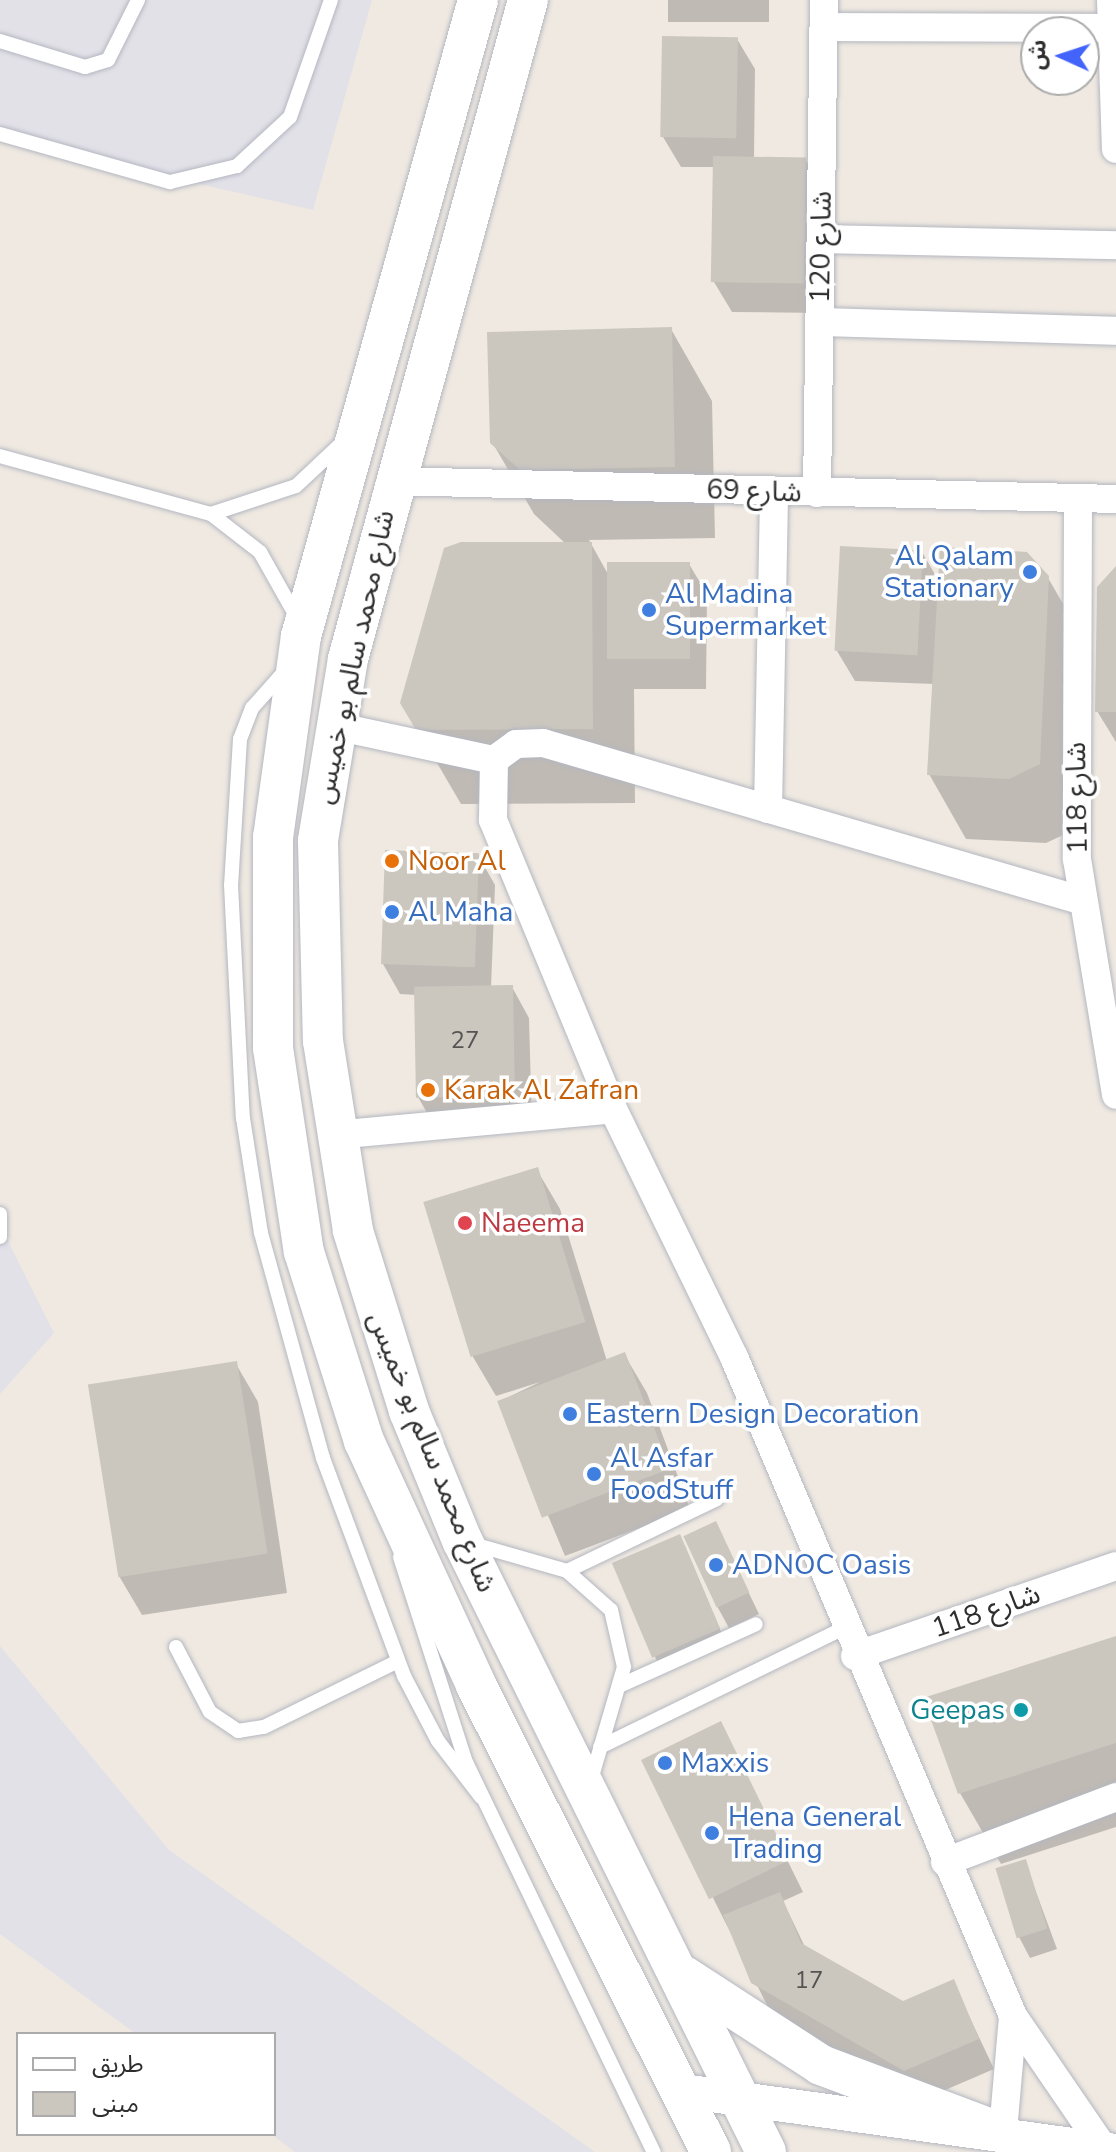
<!DOCTYPE html>
<html>
<head>
<meta charset="utf-8">
<style>
	body { margin:0 }
	#map { position:relative; width:1116px; height:2152px; overflow:hidden; background:#efe9e1; font-family:"Nunito Sans","Noto Sans Arabic",sans-serif }
	div>[style] { position:absolute }
	[style*='--x'] { left:calc(var(--x)*1px); top:calc(var(--y)*1px); width:calc(var(--w)*1px); rotate:calc(var(--a)*1deg) }
	.industrial>* { inset:0; background:#e3e1e8 }
	.shadow>* { inset:0; background:#0003; transform-origin:0 0 }
	.building>* { inset:0; background:#cbc7bf; transform-origin:0 0 }
	.roads { filter:drop-shadow(0 0 2px #b4b7c1) drop-shadow(0 0 2px #b4b7c1) }
	.service>* { height:14px; margin:-7px; padding:0 7px; transform-origin:7px; border-radius:7px; background:#fff }
	.minor>* { height:28px; margin:-14px; padding:0 14px; transform-origin:14px; border-radius:14px; background:#fff }
	.tertiary>* { height:34px; margin:-17px; padding:0 17px; transform-origin:17px; border-radius:17px; background:#fff }
	.secondary>* { height:40px; margin:-20px; padding:0 20px; transform-origin:20px; border-radius:20px; background:#fff }
	.dots>* { width:22px; height:22px; translate:-50% -50%; box-sizing:border-box; border:4px solid #fff; border-radius:50% }
	span { translate:-50% -50%; white-space:nowrap; text-align:center; line-height:1.15; -webkit-text-stroke:7px #fff; paint-order:stroke }
	.number-label { font-size:24px; color:#555452 }
	.number-label span { -webkit-text-stroke-width:0 }
	.street-label { font-size:28px; color:#2e2e2e }
	.shop-label { font-size:28px; color:#366cbe }
	.right { translate:-100% -50%; text-align:right }
	.left { translate:0 -50%; text-align:left }
	.food-label { font-size:28px; color:#c56008 }
	.health-label { font-size:28px; color:#be3a42 }
	.culture-label { font-size:28px; color:#0d838f }
	.legend { position:absolute; left:16px; top:2032px; width:260px; height:104px; box-sizing:border-box; background:#fff; border:2px solid #ababab; margin:0; padding:10px 14px; list-style:none; font-size:24px; color:#2e2e2e }
	.legend li { display:flex; align-items:center; gap:16px; height:40px }
	.legend b { width:40px; border:2px solid #ababab }
	.north { position:absolute; left:1020px; top:16px; width:80px; height:80px; box-sizing:border-box; background:#fff; border:2px solid #ababab; border-radius:50%; rotate:273deg; font-size:22px; font-weight:700; line-height:32px; text-align:center; color:#2e2e2e }
	.north::after { content:''; display:block; margin:auto; width:28px; height:36px; background:#4264fb; clip-path:polygon(50% 0,100% 100%,50% 72%,0 100%) }
</style>
</head>
<body>
<div id="map">
	<div class="industrial">
		<i style="clip-path:polygon(0 0,372px 0,313px 210px,0 138px)"></i>
		<i style="clip-path:polygon(0 1225px,54px 1333px,0 1394px)"></i>
		<i style="clip-path:polygon(0 1646px,169px 1850px,595px 2152px,295px 2152px,271px 2134px,274px 2034px,136px 2034px,0 1934px)"></i>
	</div>
	<div class="shadow">
		<i style="left:668px;top:0;width:101px;height:22px"></i>
		<i style="clip-path:polygon(737px 39px,755px 69px,754px 158px,805px 159px,823px 189px,822px 313px,732px 312px,714px 282px,715px 167px,681px 167px,663px 137px)"></i>
		<i style="clip-path:polygon(671px 329px,712px 401px,715px 538px,589px 540px,609px 576px,689px 564px,707px 594px,706px 689px,634px 689px,635px 803px,461px 804px,402px 703px,567px 545px,534px 514px,492px 442px)"></i>
		<i style="clip-path:polygon(922px 552px,940px 583px,1048px 578px,1086px 643px,1076px 829px,1046px 843px,966px 839px,929px 774px,934px 684px,855px 681px,837px 651px)"></i>
		<i style="clip-path:polygon(1116px 569px,1116px 742px,1097px 711px)"></i>
		<i style="clip-path:polygon(478px 855px,495px 885px,491px 988px,512px 987px,529px 1018px,532px 1126px,435px 1127px,418px 1097px,416px 995px,400px 994px,383px 964px)"></i>
		<i style="clip-path:polygon(537px 1170px,560px 1209px,607px 1361px,624px 1354px,647px 1393px,690px 1509px,565px 1556px,500px 1401px,540px 1382px,496px 1396px,473px 1357px,426px 1205px)"></i>
		<i style="clip-path:polygon(236px 1364px,258px 1402px,287px 1593px,142px 1615px,119px 1576px)"></i>
		<i style="clip-path:polygon(715px 1523px,759px 1614px,729px 1628px,718px 1608px)"></i>
		<i style="clip-path:polygon(685px 1546px,724px 1639px,660px 1666px,655px 1657px)"></i>
		<i style="clip-path:polygon(1116px 1638px,1116px 1827px,1001px 1864px,960px 1793px)"></i>
		<i style="clip-path:polygon(720px 1724px,803px 1892px,783px 1901px,806px 1949px,903px 2003px,953px 1982px,994px 2069px,922px 2100px,771px 2013px,644px 1761px)"></i>
		<i style="clip-path:polygon(1025px 1862px,1057px 1949px,1030px 1958px,1019px 1937px)"></i>
	</div>
	<div class="building">
		<i style="left:662px;top:36px;width:76px;height:101px;rotate:1deg"></i>
		<i style="left:713px;top:156px;width:93px;height:126px;rotate:1deg"></i>
		<i style="clip-path:polygon(672px 327px,675px 467px,520px 470px,490px 443px,487px 332px)"></i>
		<i style="clip-path:polygon(461px 542px,592px 542px,593px 729px,416px 730px,400px 703px,444px 548px)"></i>
		<i style="left:840px;top:546px;width:83px;height:105px;rotate:3deg"></i>
		<i style="clip-path:polygon(940px 547px,1027px 552px,1049px 576px,1040px 764px,1009px 779px,927px 775px)"></i>
		<i style="left:607px;top:562px;width:83px;height:97px"></i>
		<i style="clip-path:polygon(1116px 566px,1116px 712px,1095px 712px,1097px 587px)"></i>
		<i style="left:385px;top:850px;width:94px;height:114px;rotate:2deg"></i>
		<i style="left:513px;top:985px;width:111px;height:99px;rotate:89deg"></i>
		<i style="left:538px;top:1167px;width:162px;height:120px;rotate:73deg"></i>
		<i style="left:625px;top:1352px;width:125px;height:137px;rotate:69deg"></i>
		<i style="left:237px;top:1361px;width:195px;height:151px;rotate:81deg"></i>
		<i style="left:716px;top:1521px;width:79px;height:36px;rotate:65deg"></i>
		<i style="left:680px;top:1534px;width:103px;height:74px;rotate:67deg"></i>
		<i style="clip-path:polygon(1116px 1636px,1116px 1743px,958px 1794px,923px 1698px)"></i>
		<i style="left:721px;top:1721px;width:155px;height:89px;rotate:64deg"></i>
		<i style="left:1026px;top:1859px;width:73px;height:32px;rotate:73deg"></i>
		<i style="clip-path:polygon(780px 1892px,801px 1943px,903px 2001px,954px 1979px,979px 2039px,904px 2071px,751px 1983px,723px 1915px)"></i>
	</div>
	<div class="roads">
		<div class="service">
			<i style="--x:0;--y:41;--w:89;--a:17"></i>
			<i style="--x:85;--y:67;--w:24;--a:-17"></i>
			<i style="--x:108;--y:60;--w:67;--a:-63.4"></i>
			<i style="--x:0;--y:134;--w:177;--a:15.8"></i>
			<i style="--x:170;--y:182;--w:69;--a:-13.4"></i>
			<i style="--x:237;--y:166;--w:72;--a:-42.8"></i>
			<i style="--x:290;--y:117;--w:124;--a:-70.7"></i>
			<i style="--x:0;--y:456;--w:219;--a:15.4"></i>
			<i style="--x:211;--y:514;--w:62;--a:37.8"></i>
			<i style="--x:260;--y:552;--w:73;--a:60.6"></i>
			<i style="--x:211;--y:514;--w:89;--a:-18.2"></i>
			<i style="--x:296;--y:486;--w:63;--a:-43.1"></i>
			<i style="--x:285;--y:671;--w:50;--a:131.7"></i>
			<i style="--x:252;--y:708;--w:33;--a:111"></i>
			<i style="--x:240;--y:739;--w:146;--a:93.5"></i>
			<i style="--x:231;--y:885;--w:233;--a:87.1"></i>
			<i style="--x:243;--y:1118;--w:116;--a:81.1"></i>
			<i style="--x:261;--y:1233;--w:233;--a:74.6"></i>
			<i style="--x:323;--y:1458;--w:233;--a:69.6"></i>
			<i style="--x:404;--y:1676;--w:73;--a:62.4"></i>
			<i style="--x:438;--y:1741;--w:71;--a:52.5"></i>
			<i style="--x:0;--y:1214;--w:23;--a:90"></i>
			<i style="--x:473;--y:1544;--w:98;--a:16"></i>
			<i style="--x:567;--y:1571;--w:59;--a:41.6"></i>
			<i style="--x:611;--y:1610;--w:58;--a:77.2"></i>
			<i style="--x:624;--y:1667;--w:118;--a:106.3"></i>
			<i style="--x:400;--y:1557;--w:215;--a:72.2"></i>
			<i style="--x:466;--y:1762;--w:433;--a:64.3"></i>
			<i style="--x:567;--y:1571;--w:166;--a:-25.6"></i>
			<i style="--x:176;--y:1647;--w:73;--a:62.4"></i>
			<i style="--x:210;--y:1712;--w:34;--a:34"></i>
			<i style="--x:238;--y:1731;--w:26;--a:-9"></i>
			<i style="--x:264;--y:1727;--w:149;--a:-26.2"></i>
			<i style="--x:619;--y:1686;--w:150;--a:-24.3"></i>
			<i style="--x:600;--y:1747;--w:271;--a:-26"></i>
		</div>
		<div class="minor">
			<i style="--x:1111;--y:0;--w:149;--a:88.1"></i>
			<i style="--x:824;--y:27;--w:292;--a:0.2"></i>
			<i style="--x:821;--y:239;--w:295;--a:1.2"></i>
			<i style="--x:820;--y:322;--w:296;--a:1.7"></i>
			<i style="--x:391;--y:481;--w:725;--a:1.42"></i>
			<i style="--x:817;--y:493;--w:493;--a:-89.2"></i>
			<i style="--x:1078;--y:498;--w:361;--a:90.2"></i>
			<i style="--x:1077;--y:859;--w:239;--a:80.6"></i>
			<i style="--x:335;--y:726;--w:163;--a:12.1"></i>
			<i style="--x:768;--y:809;--w:318;--a:-88.9"></i>
			<i style="--x:1080;--y:900;--w:559;--a:-163.7"></i>
			<i style="--x:543;--y:743;--w:27;--a:178"></i>
			<i style="--x:516;--y:744;--w:27;--a:144"></i>
			<i style="--x:494;--y:760;--w:60;--a:91"></i>
			<i style="--x:493;--y:820;--w:313;--a:67.5"></i>
			<i style="--x:613;--y:1109;--w:276;--a:64"></i>
			<i style="--x:734;--y:1357;--w:716;--a:67.05"></i>
			<i style="--x:1013;--y:2016;--w:161;--a:55.6"></i>
			<i style="--x:335;--y:1135;--w:279;--a:-5.3"></i>
			<i style="--x:855;--y:1656;--w:276;--a:-19"></i>
			<i style="--x:945;--y:1862;--w:183;--a:-20.8"></i>
			<i style="--x:1003;--y:2131;--w:115;--a:-85"></i>
		</div>
		<div class="tertiary">
			<i style="--x:683;--y:2091;--w:437;--a:7.9"></i>
		</div>
		<div class="secondary">
			<i style="--x:478;--y:0;--w:660;--a:105.55"></i>
			<i style="--x:301;--y:636;--w:203;--a:97.9"></i>
			<i style="--x:273;--y:837;--w:211;--a:90"></i>
			<i style="--x:273;--y:1048;--w:206;--a:81.4"></i>
			<i style="--x:304;--y:1252;--w:198;--a:72.4"></i>
			<i style="--x:364;--y:1441;--w:268;--a:65.3"></i>
			<i style="--x:476;--y:1685;--w:523;--a:63.29"></i>
			<i style="--x:528;--y:0;--w:683;--a:105.28"></i>
			<i style="--x:348;--y:659;--w:184;--a:99.4"></i>
			<i style="--x:318;--y:841;--w:200;--a:88.6"></i>
			<i style="--x:323;--y:1041;--w:192;--a:81"></i>
			<i style="--x:353;--y:1231;--w:189;--a:72.7"></i>
			<i style="--x:409;--y:1411;--w:139;--a:67.7"></i>
			<i style="--x:462;--y:1540;--w:683;--a:63.58"></i>
			<i style="--x:684;--y:1976;--w:163;--a:33"></i>
			<i style="--x:821;--y:2065;--w:185;--a:20.6"></i>
		</div>
	</div>
	<div class="dots">
		<i style="left:1030px;top:572px;background:#3f7fe0"></i>
		<i style="left:649px;top:610px;background:#3f7fe0"></i>
		<i style="left:392px;top:861px;background:#e8710a"></i>
		<i style="left:392px;top:912px;background:#3f7fe0"></i>
		<i style="left:428px;top:1090px;background:#e8710a"></i>
		<i style="left:465px;top:1223px;background:#e0444e"></i>
		<i style="left:570px;top:1414px;background:#3f7fe0"></i>
		<i style="left:594px;top:1474px;background:#3f7fe0"></i>
		<i style="left:716px;top:1565px;background:#3f7fe0"></i>
		<i style="left:1021px;top:1710px;background:#0f9aa8"></i>
		<i style="left:665px;top:1763px;background:#3f7fe0"></i>
		<i style="left:712px;top:1833px;background:#3f7fe0"></i>
	</div>
	<div class="number-label">
		<span style="left:465px;top:1041px">27</span>
		<span style="left:809px;top:1981px">17</span>
	</div>
	<div class="street-label">
		<span style="left:821px;top:247px;rotate:-89deg">شارع 120</span>
		<span style="left:754px;top:491px;rotate:2deg">شارع 69</span>
		<span style="left:354px;top:657px;rotate:-78deg">شارع محمد سالم بو خميس</span>
		<span style="left:1077px;top:798px;rotate:-91deg">شارع 118</span>
		<span style="left:432px;top:1452px;rotate:68deg">شارع محمد سالم بو خميس</span>
		<span style="left:986px;top:1611px;rotate:-19deg">شارع 118</span>
	</div>
	<div class="shop-label">
		<span class="right" style="left:1014px;top:572px">Al Qalam<br>Stationary</span>
		<span class="left" style="left:665px;top:610px">Al Madina<br>Supermarket</span>
		<span class="left" style="left:408px;top:912px">Al Maha</span>
		<span class="left" style="left:586px;top:1414px">Eastern Design Decoration</span>
		<span class="left" style="left:610px;top:1474px">Al Asfar<br>FoodStuff</span>
		<span class="left" style="left:732px;top:1565px">ADNOC Oasis</span>
		<span class="left" style="left:681px;top:1763px">Maxxis</span>
		<span class="left" style="left:728px;top:1833px">Hena General<br>Trading</span>
	</div>
	<div class="food-label">
		<span class="left" style="left:408px;top:861px">Noor Al</span>
		<span class="left" style="left:444px;top:1090px">Karak Al Zafran</span>
	</div>
	<div class="health-label">
		<span class="left" style="left:481px;top:1223px">Naeema</span>
	</div>
	<div class="culture-label">
		<span class="right" style="left:1005px;top:1710px">Geepas</span>
	</div>
	<ul class="legend">
	<li><b style="height:10px;background:#fff"></b>طريق</li>
	<li><b style="height:22px;background:#cbc7bf"></b>مبنى</li>
	</ul>
	<div class="north">ش</div>
</div>
</body>
</html>
